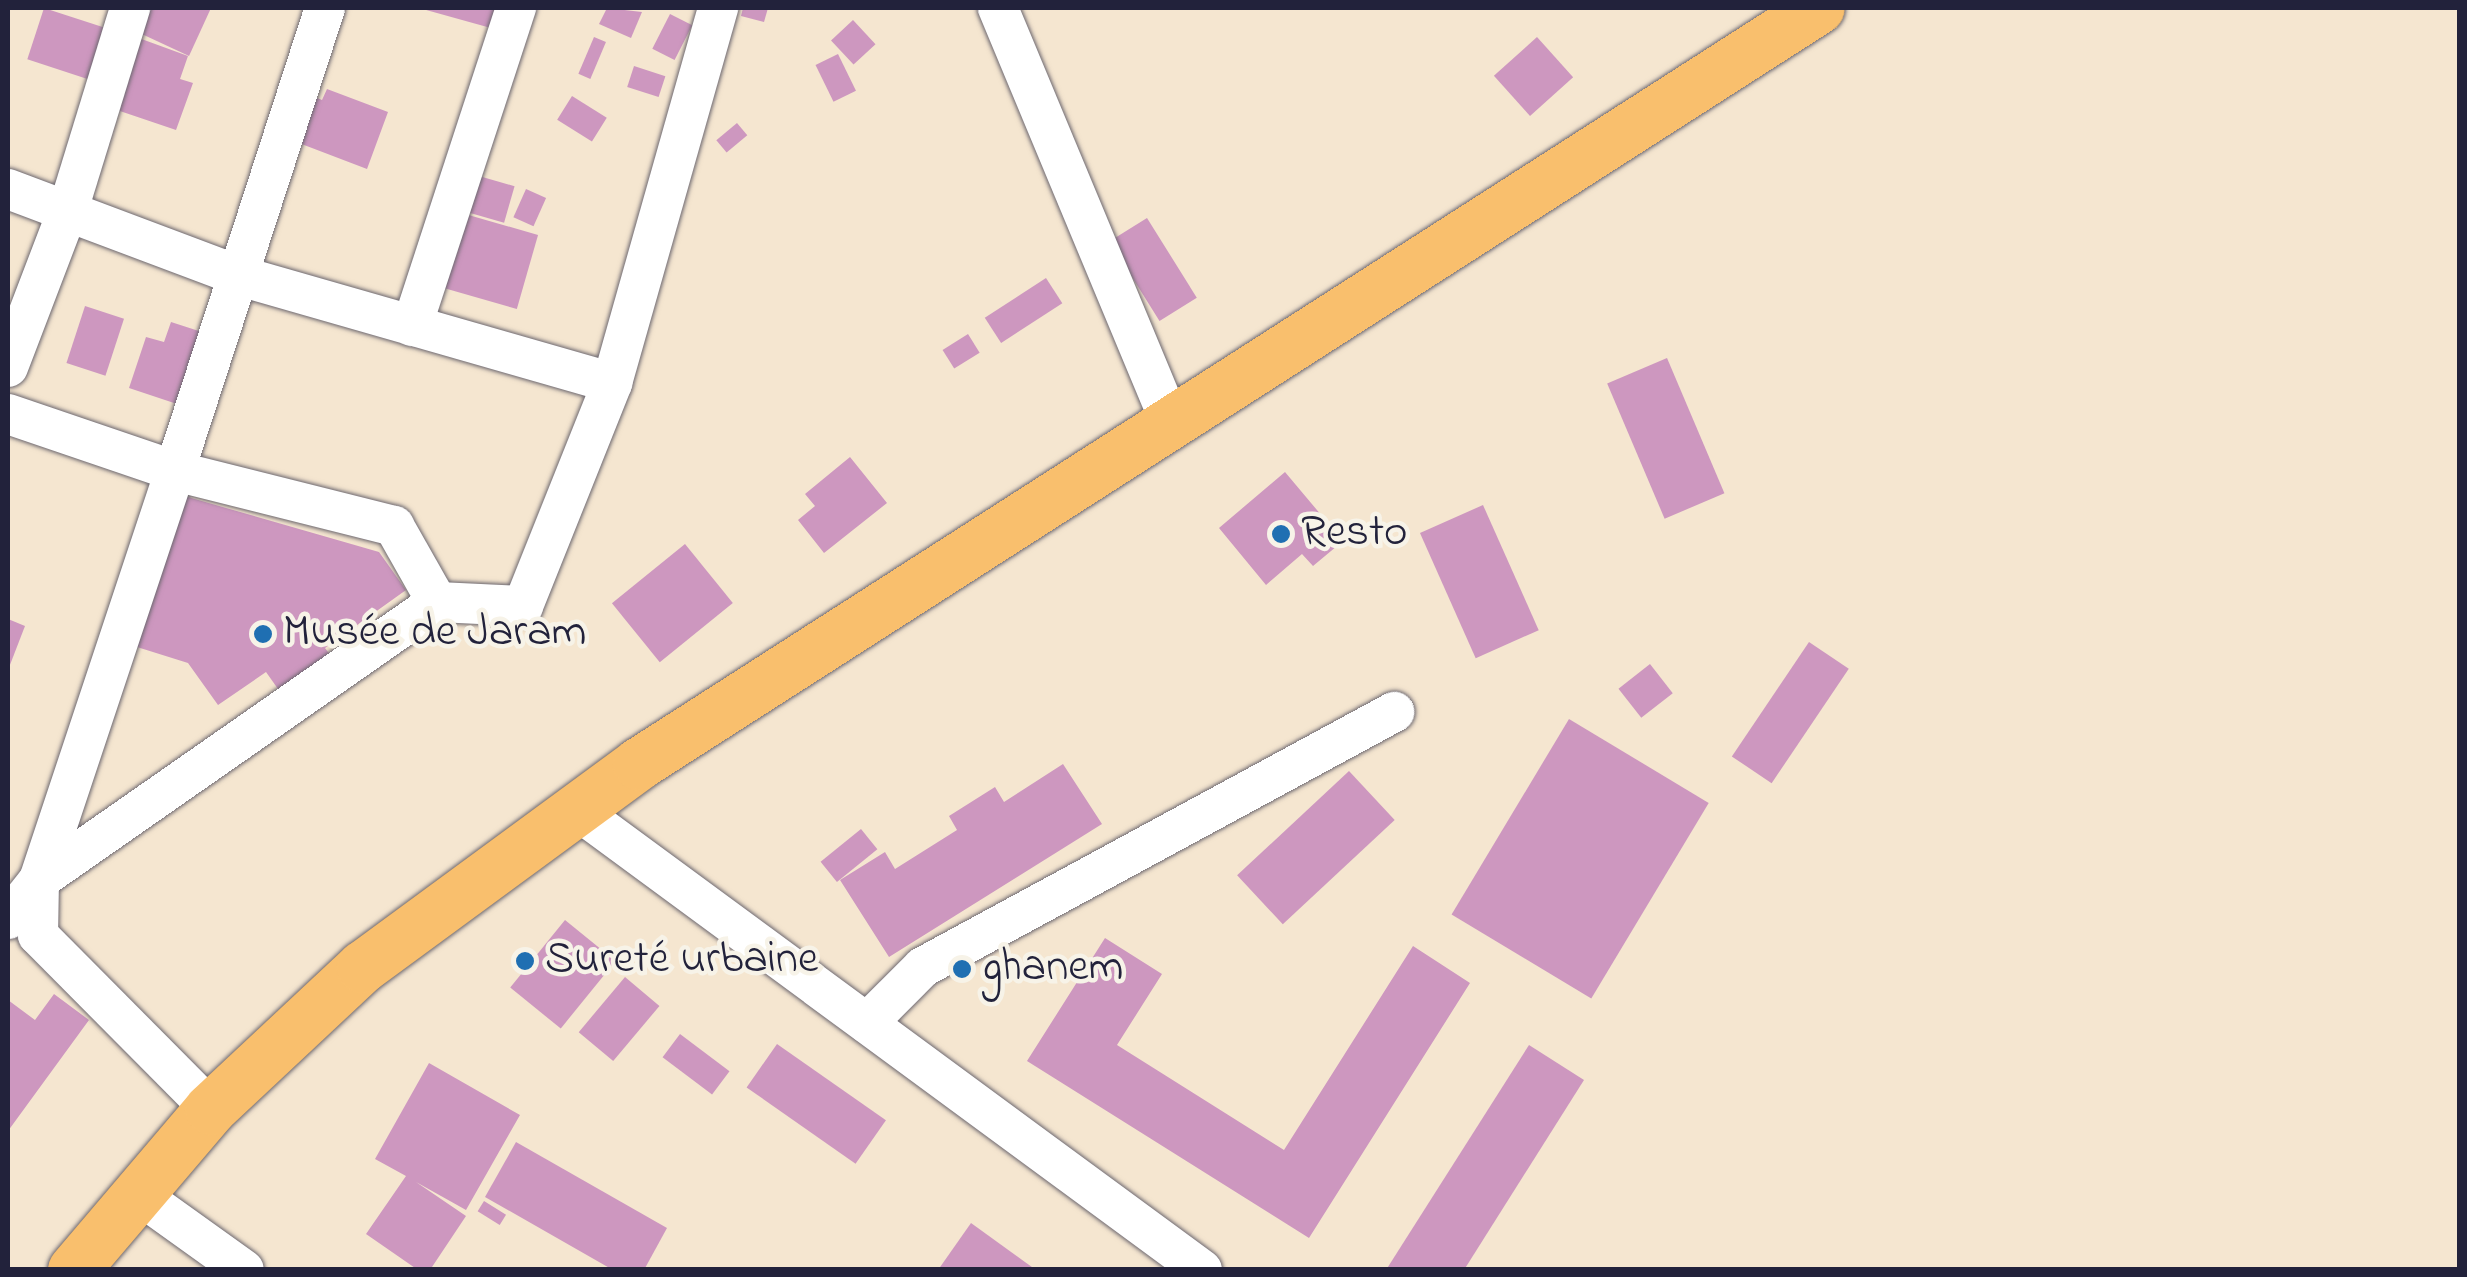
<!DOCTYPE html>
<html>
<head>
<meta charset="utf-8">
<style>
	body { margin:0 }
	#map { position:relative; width:2467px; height:1277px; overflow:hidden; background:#f5e6d0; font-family:"Indie Flower",sans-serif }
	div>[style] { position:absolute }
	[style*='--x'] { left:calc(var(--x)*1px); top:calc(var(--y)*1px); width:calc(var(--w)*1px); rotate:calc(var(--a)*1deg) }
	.building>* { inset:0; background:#cd97bf; transform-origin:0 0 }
	.roads { filter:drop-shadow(0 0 2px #6c676f) drop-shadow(0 0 2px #6c676f) }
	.minor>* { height:40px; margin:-20px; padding:0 20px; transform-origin:20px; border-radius:20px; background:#fff }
	.major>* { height:52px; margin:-26px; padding:0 26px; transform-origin:26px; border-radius:26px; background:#f9bf6d }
	.dots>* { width:28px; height:28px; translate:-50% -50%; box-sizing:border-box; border:5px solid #f7f3e8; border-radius:50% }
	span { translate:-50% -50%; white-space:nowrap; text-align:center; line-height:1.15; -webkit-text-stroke:9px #f7f3e8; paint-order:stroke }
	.poi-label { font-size:45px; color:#22223b }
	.left { translate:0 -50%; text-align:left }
	.frame { position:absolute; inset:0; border:10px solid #22223b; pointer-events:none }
</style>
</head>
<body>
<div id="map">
	<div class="building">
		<i style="left:44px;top:8px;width:64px;height:54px;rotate:18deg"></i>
		<i style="clip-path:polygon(142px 8px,211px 8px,189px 56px,131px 29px)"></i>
		<i style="clip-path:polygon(419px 8px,505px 8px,498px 30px)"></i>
		<i style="clip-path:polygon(607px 8px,642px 12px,631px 38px,599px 24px)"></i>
		<i style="clip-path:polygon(743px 8px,768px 8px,764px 22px,741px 16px)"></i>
		<i style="left:670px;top:14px;width:25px;height:39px;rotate:27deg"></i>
		<i style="left:853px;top:20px;width:33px;height:30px;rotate:47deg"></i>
		<i style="clip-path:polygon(136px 37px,188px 56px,180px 79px,193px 83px,176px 130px,111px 108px)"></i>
		<i style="left:594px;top:37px;width:13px;height:40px;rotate:23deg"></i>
		<i style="left:1537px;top:37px;width:54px;height:58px;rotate:48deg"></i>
		<i style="left:838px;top:54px;width:41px;height:25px;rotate:64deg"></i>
		<i style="left:634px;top:66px;width:33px;height:22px;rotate:18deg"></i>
		<i style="clip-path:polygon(327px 89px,388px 112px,367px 169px,291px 140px,308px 94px,322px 100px)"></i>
		<i style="left:572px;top:96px;width:41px;height:28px;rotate:32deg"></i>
		<i style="left:737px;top:123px;width:16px;height:27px;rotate:50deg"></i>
		<i style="left:479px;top:176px;width:37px;height:38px;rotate:16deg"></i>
		<i style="left:526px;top:189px;width:22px;height:31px;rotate:24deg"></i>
		<i style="left:465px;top:214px;width:76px;height:77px;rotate:16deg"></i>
		<i style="left:1147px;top:218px;width:94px;height:44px;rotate:58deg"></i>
		<i style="left:1046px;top:278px;width:30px;height:73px;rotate:57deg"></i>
		<i style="left:85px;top:306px;width:41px;height:60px;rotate:18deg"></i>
		<i style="clip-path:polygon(171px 322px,205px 333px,180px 405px,129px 388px,146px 337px,164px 342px)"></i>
		<i style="left:968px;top:334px;width:22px;height:30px;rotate:58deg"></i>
		<i style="left:1667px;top:358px;width:147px;height:65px;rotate:67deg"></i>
		<i style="clip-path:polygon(850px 457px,887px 503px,824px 553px,798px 520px,815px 506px,805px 494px)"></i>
		<i style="clip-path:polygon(1285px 472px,1343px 541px,1313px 566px,1302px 554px,1266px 585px,1219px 528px)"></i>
		<i style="clip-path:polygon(181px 495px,379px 552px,406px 590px,325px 648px,334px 660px,283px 696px,266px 672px,218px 705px,188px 663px,137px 647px)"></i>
		<i style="left:1483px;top:505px;width:137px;height:69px;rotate:66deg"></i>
		<i style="left:685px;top:544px;width:76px;height:94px;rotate:51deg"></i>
		<i style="clip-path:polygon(8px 619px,25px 626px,8px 670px)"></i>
		<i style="left:1809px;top:642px;width:48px;height:138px;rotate:34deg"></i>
		<i style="left:1650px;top:664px;width:37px;height:40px;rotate:52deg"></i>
		<i style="left:1569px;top:719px;width:163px;height:228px;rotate:31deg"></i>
		<i style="clip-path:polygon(1063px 764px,1102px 824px,889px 957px,840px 880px,885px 852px,895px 869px,957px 830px,949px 816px,995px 787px,1004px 802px)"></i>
		<i style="left:1349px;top:771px;width:67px;height:153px;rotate:47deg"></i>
		<i style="left:861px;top:829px;width:26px;height:52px;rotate:51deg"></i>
		<i style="left:565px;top:920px;width:65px;height:87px;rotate:39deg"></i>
		<i style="clip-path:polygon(1105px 938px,1162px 974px,1117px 1045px,1284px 1150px,1413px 946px,1470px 983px,1309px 1238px,1027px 1061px)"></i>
		<i style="left:625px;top:977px;width:45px;height:72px;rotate:40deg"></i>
		<i style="clip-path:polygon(54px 994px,89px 1020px,8px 1131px,8px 1000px,35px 1020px)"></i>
		<i style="left:680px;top:1034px;width:62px;height:29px;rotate:37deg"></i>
		<i style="left:777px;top:1044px;width:133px;height:53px;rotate:35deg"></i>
		<i style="clip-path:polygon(1529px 1045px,1584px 1080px,1464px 1270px,1386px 1270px)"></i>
		<i style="clip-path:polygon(429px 1063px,520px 1115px,466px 1210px,416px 1182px,466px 1216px,430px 1270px,418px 1270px,366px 1234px,406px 1176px,375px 1159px)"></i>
		<i style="clip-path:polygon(516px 1142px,667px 1228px,644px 1270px,613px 1270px,485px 1197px)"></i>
		<i style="left:484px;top:1201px;width:26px;height:12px;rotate:32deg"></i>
		<i style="clip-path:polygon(971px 1223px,1036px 1270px,938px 1270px)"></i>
	</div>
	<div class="roads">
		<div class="minor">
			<i style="--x:325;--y:8;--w:487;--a:108"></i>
			<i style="--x:175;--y:471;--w:226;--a:14.1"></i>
			<i style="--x:394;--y:526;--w:87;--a:60.5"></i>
			<i style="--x:998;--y:8;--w:451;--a:67.4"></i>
			<i style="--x:8;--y:189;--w:248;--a:20.6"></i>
			<i style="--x:240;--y:276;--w:387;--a:16"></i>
			<i style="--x:412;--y:326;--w:335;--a:-71.9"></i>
			<i style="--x:8;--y:367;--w:168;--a:-69.1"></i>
			<i style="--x:68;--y:210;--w:211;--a:-72.9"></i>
			<i style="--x:8;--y:414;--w:176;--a:18.8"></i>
			<i style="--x:175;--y:471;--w:431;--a:108.4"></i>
			<i style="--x:39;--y:880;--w:55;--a:91"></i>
			<i style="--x:38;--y:935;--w:245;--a:45.2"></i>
			<i style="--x:577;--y:810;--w:776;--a:36.35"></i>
			<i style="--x:8;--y:919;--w:50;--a:-51.5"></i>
			<i style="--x:39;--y:880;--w:485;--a:-34.9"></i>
			<i style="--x:437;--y:602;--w:86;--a:2.7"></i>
			<i style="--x:523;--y:606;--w:240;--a:-68.2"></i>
			<i style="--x:612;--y:383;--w:390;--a:-74.2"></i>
			<i style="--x:867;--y:1023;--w:79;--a:-45"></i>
			<i style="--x:923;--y:967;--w:536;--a:-28.43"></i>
			<i style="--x:138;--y:1194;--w:130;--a:35.6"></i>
		</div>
		<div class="major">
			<i style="--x:74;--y:1270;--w:211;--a:-49.6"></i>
			<i style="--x:211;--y:1109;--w:208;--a:-43.1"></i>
			<i style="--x:363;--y:967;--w:343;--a:-36.3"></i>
			<i style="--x:639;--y:764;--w:1401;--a:-32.65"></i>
		</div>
	</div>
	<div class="dots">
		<i style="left:1281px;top:534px;background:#1f6fb2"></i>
		<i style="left:263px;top:634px;background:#1f6fb2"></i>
		<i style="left:525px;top:961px;background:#1f6fb2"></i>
		<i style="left:962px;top:969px;background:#1f6fb2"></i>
	</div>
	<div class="poi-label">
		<span class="left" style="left:1301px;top:534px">Resto</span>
		<span class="left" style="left:283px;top:634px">Musée de Jaram</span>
		<span class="left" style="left:545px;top:961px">Sureté urbaine</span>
		<span class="left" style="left:982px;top:969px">ghanem</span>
	</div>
	<div class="frame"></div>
</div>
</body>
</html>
